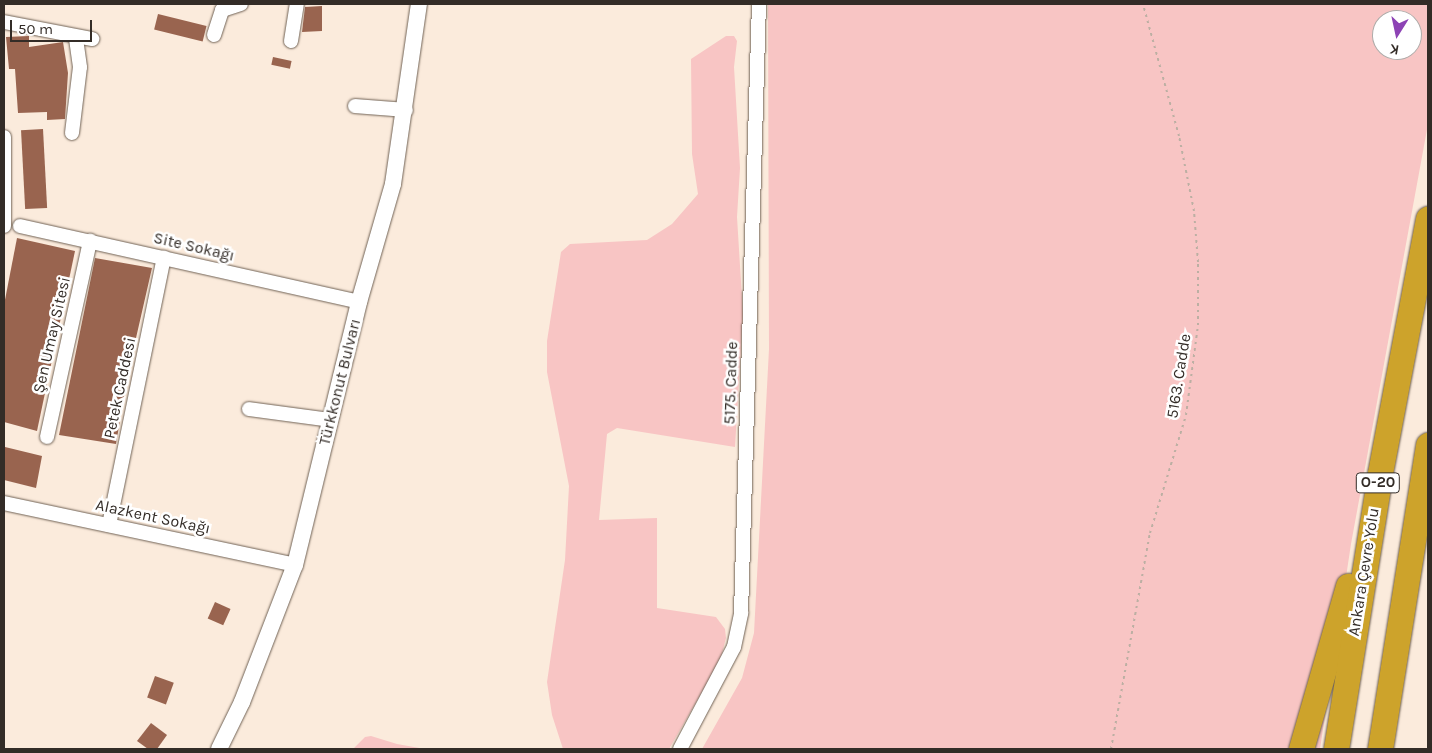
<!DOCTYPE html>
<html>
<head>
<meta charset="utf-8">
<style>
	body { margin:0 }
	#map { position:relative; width:1432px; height:753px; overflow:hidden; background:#fbebdc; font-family:Karla,sans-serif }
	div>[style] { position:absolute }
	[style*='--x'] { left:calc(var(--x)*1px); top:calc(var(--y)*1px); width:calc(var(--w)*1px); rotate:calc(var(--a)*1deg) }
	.green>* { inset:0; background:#f8c5c4 }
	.building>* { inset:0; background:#99644f; transform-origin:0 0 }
	.path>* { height:2px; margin-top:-1px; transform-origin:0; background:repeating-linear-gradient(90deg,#bcafa3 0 2.5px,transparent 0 6.5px) }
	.roads { filter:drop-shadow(0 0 1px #706255) drop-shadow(0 0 1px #706255) }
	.minor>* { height:14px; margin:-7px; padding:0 7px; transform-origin:7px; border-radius:7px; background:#fff }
	.tertiary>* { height:16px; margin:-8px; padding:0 8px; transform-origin:8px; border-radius:8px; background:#fff }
	.motorway>* { height:25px; margin:-12.5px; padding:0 12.5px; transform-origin:12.5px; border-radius:12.5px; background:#cda32b }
	span { translate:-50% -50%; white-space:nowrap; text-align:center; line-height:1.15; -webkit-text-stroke:5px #fff; paint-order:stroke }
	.shield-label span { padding:1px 4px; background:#fff; border:1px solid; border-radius:4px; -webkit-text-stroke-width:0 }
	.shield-label { font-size:15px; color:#332c27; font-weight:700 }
	.street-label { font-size:16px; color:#332c27 }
	.frame { position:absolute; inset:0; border:5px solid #332c27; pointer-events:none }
	.north { position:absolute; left:1372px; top:10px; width:50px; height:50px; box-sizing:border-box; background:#fff; border:1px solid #adaba9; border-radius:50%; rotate:190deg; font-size:14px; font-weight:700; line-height:20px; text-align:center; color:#332c27 }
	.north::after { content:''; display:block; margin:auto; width:18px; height:22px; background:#8d43b5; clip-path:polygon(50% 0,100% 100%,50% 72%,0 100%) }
	.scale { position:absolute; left:10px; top:20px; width:82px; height:22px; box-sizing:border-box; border:2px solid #332c27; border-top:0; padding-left:6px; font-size:15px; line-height:18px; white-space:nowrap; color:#332c27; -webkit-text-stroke:4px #fff; paint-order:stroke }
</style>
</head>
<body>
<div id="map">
	<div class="green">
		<i style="clip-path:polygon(evenodd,768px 4px,1428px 4px,1428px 124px,1351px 544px,1320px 749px,702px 749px,742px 678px,754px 633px,769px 349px,768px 4px,1382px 20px,1412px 20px,1412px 50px,1382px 50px,1382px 20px)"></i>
		<i style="clip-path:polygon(726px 36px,734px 36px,737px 41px,734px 67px,740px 168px,737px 217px,743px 314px,735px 447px,617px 428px,607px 434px,599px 520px,657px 518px,657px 608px,716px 617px,725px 629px,726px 638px,720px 661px,669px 749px,563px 749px,552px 715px,547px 682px,565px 560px,569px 486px,547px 372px,547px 341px,561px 252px,570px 244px,647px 240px,672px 224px,698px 194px,692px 154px,691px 59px)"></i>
		<i style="clip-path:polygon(371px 736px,397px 744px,425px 749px,353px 749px,365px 737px)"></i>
	</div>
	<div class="building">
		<i style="clip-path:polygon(322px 6px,322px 31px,302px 32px,305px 7px)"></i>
		<i style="left:158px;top:14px;width:50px;height:16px;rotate:14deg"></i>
		<i style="clip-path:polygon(29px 36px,29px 47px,63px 42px,68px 73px,65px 119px,47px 120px,47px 112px,18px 113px,15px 69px,9px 69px,6px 37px)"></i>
		<i style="left:273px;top:57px;width:19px;height:8px;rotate:12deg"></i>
		<i style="left:43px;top:129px;width:79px;height:22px;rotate:87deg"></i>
		<i style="clip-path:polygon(17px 238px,75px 251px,37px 431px,4px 422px,4px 305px)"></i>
		<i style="clip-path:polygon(95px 258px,152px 268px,128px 373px,116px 444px,59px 435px)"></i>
		<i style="clip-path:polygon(5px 447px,42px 456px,36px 488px,4px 480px)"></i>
		<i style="left:215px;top:602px;width:17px;height:18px;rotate:24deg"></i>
		<i style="left:155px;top:676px;width:20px;height:23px;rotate:20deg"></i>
		<i style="clip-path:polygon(151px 723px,167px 735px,157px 749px,148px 749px,137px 741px)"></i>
	</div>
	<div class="path">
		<i style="--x:1111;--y:749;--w:219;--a:-79.8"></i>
		<i style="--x:1150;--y:533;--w:123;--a:-73"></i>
		<i style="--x:1186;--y:415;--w:91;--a:-82.4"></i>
		<i style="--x:1198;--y:325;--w:63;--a:-90"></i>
		<i style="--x:1198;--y:262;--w:51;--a:-94.5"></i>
		<i style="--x:1194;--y:211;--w:76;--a:-101.3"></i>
		<i style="--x:1179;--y:136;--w:137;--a:-105.3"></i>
	</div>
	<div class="roads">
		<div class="minor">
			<i style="--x:4;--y:22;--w:90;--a:10.9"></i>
			<i style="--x:214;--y:35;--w:26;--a:-72"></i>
			<i style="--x:222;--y:10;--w:20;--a:-18"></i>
			<i style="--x:291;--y:41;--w:37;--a:-81"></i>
			<i style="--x:355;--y:106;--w:51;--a:4.5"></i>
			<i style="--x:72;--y:133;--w:66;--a:-83.1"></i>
			<i style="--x:80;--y:67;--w:30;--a:-98"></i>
			<i style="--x:4;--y:137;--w:89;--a:90"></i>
			<i style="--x:20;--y:226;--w:347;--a:12.6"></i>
			<i style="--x:249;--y:409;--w:82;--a:7.7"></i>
			<i style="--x:47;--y:437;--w:201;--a:-77.6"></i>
			<i style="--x:4;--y:503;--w:298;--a:12"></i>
			<i style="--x:109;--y:525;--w:273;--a:-78.4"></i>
			<i style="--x:680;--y:749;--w:115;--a:-62.1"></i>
			<i style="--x:734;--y:647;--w:35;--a:-78"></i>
			<i style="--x:741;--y:613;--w:609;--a:-88.31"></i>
		</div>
		<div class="tertiary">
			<i style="--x:219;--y:749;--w:52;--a:-63.9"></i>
			<i style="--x:242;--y:702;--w:147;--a:-68.9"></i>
			<i style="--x:295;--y:565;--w:271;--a:-76.3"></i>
			<i style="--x:359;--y:302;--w:123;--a:-73.9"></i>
			<i style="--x:393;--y:184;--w:182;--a:-81.8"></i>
		</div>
		<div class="motorway">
			<i style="--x:1301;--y:749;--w:170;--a:-73.9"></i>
			<i style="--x:1336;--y:749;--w:279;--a:-80.9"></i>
			<i style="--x:1380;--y:473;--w:259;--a:-79.3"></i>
			<i style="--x:1380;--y:749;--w:308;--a:-81"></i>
		</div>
	</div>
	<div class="shield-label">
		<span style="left:1378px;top:483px">O-20</span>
	</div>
	<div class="street-label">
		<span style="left:194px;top:247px;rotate:13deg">Site Sokağı</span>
		<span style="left:52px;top:335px;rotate:-77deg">Şen Umay Sitesi</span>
		<span style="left:1179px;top:376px;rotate:-81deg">5163. Cadde</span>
		<span style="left:340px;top:382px;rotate:-76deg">Türkkonut Bulvarı</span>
		<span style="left:731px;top:383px;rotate:-88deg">5175. Cadde</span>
		<span style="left:120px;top:388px;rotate:-78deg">Petek Caddesi</span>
		<span style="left:153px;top:517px;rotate:12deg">Alazkent Sokağı</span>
		<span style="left:1364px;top:572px;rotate:-81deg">Ankara Çevre Yolu</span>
	</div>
	<div class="frame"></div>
	<div class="north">K</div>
	<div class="scale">50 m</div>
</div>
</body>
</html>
